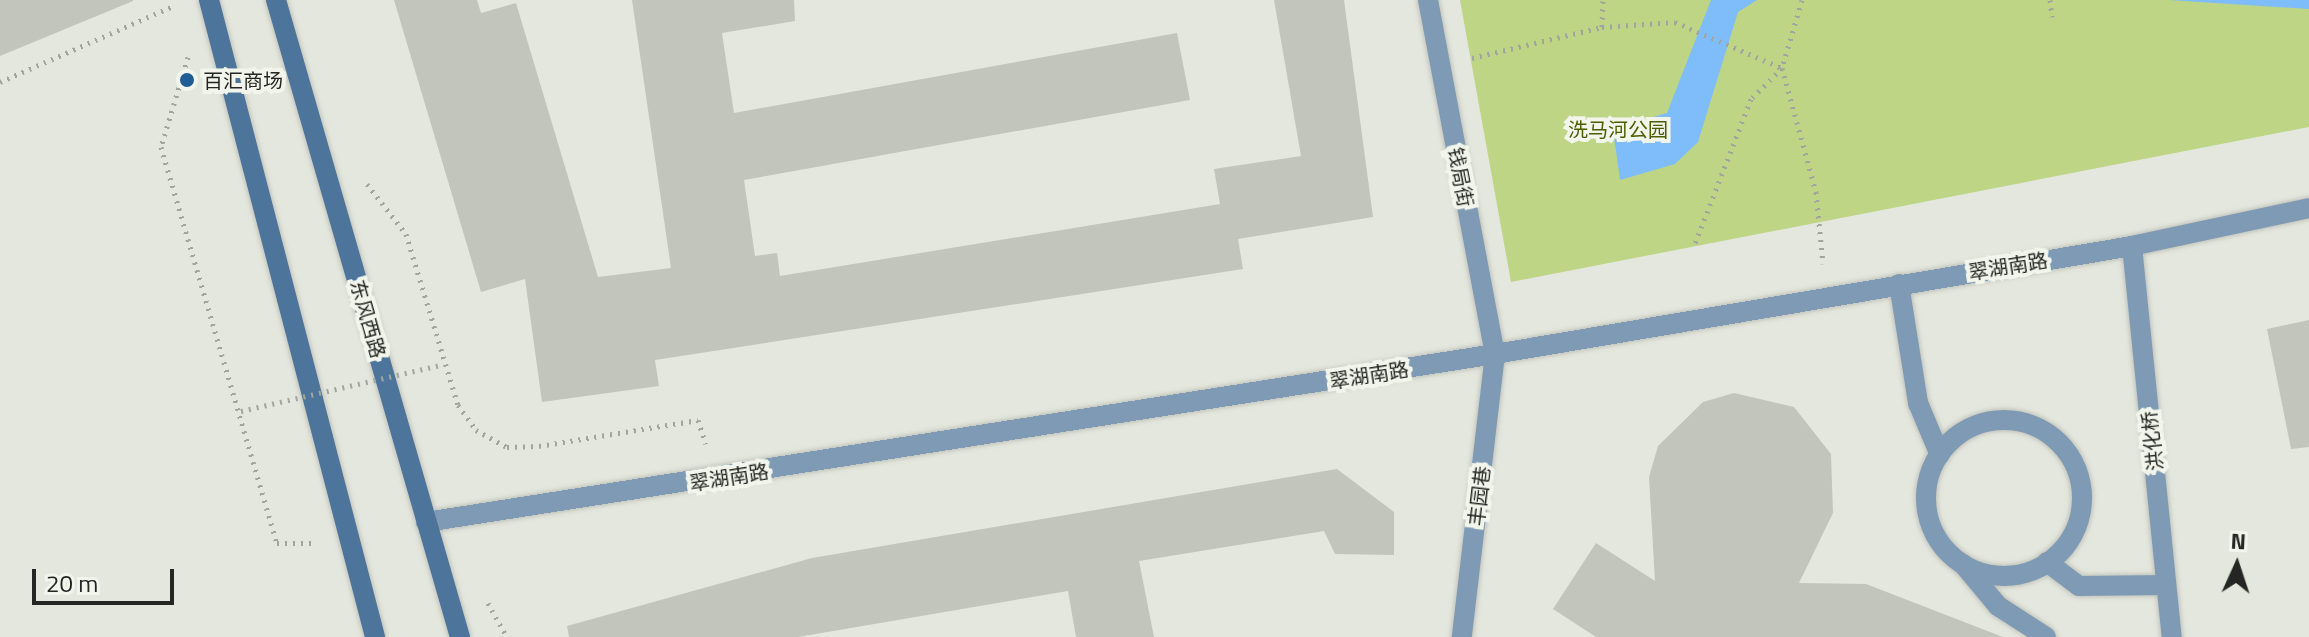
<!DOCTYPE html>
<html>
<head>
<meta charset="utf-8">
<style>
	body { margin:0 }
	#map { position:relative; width:2309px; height:637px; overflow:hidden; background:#e4e7de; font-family:"Titillium Web","Noto Sans SC",sans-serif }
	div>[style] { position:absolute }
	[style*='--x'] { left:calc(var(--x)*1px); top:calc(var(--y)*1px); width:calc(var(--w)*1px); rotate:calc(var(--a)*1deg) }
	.green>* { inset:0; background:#bdd584 }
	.water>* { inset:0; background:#7ebdfa }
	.building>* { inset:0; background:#c2c5bc }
	.path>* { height:5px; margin-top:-2.5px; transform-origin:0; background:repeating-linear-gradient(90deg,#a2a59e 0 2px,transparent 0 8px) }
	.roads { filter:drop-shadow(0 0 2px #c2c4bc) drop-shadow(0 0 2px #c2c4bc) }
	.service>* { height:20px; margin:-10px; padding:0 10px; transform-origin:10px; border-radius:10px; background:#7f9ab4 }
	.service>.ring { margin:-10px; padding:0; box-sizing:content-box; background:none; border:20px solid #7f9ab4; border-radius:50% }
	.minor>* { height:20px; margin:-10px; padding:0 10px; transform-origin:10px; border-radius:10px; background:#7f9ab4 }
	.tertiary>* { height:20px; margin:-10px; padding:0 10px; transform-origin:10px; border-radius:10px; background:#7f9ab4 }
	.secondary>* { height:20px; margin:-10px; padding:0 10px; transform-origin:10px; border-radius:10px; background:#4d749a }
	.path-bridge>* { height:5px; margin-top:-2.5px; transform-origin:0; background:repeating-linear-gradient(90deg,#a2a59e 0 2px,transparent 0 8px) }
	.dots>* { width:22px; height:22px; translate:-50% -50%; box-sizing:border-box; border:4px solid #f1f5eb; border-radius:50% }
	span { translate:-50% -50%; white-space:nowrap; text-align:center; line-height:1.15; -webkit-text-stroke:8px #f1f5eb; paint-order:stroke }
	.poi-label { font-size:20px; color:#252623 }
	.left { translate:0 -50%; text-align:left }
	.park-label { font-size:20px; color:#4c5f00 }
	.street-label { font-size:20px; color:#252623 }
	.north { position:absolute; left:2197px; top:525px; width:80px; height:80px; -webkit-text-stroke:6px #f1f5eb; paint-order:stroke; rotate:3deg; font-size:22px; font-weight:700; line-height:32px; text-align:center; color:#252623 }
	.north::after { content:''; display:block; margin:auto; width:28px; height:36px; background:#252623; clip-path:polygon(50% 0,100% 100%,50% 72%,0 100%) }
	.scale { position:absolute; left:32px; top:569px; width:142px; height:36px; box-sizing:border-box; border:4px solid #252623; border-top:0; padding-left:10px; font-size:24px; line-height:28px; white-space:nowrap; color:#252623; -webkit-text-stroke:6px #f1f5eb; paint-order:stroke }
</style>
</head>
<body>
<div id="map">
	<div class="green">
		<i style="clip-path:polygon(1460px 0,2309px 0,2309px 127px,1511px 282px)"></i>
	</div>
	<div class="water">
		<i style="clip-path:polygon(1711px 0,1757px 0,1738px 12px,1698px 142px,1675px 164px,1620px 180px,1613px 129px,1667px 113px)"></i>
		<i style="clip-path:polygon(2169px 0,2309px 0,2309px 9px)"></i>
	</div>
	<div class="building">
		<i style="clip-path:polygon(0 0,133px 0,133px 1px,0 56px)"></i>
		<i style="clip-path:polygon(394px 0,477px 0,481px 13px,516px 3px,598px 277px,671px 268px,632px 0,794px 0,795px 21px,722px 33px,734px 113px,1177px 33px,1190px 100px,744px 180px,755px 256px,777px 253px,780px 276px,1220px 204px,1214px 169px,1301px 156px,1274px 0,1344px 0,1373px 217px,1238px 239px,1243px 269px,655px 360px,659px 386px,542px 402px,525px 279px,481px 292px)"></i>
		<i style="clip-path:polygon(2309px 320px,2309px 447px,2291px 449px,2267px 329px)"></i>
		<i style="clip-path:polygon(1734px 393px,1794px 407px,1831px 454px,1833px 513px,1799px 583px,1866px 584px,2003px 637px,1596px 637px,1553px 609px,1596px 543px,1655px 581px,1649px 477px,1658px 446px,1703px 402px)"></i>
		<i style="clip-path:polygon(1337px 469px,1394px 512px,1394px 555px,1335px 554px,1324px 531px,1139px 561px,1154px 637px,1076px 637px,1068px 591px,798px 637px,569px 637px,567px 626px,812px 558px)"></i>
	</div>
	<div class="path">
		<i style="--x:1802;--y:0;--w:71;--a:106.4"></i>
		<i style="--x:1782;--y:68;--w:129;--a:74.7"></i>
		<i style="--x:1816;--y:192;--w:72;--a:84.4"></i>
		<i style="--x:2050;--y:0;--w:17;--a:83"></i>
		<i style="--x:1602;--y:27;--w:27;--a:-88"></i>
		<i style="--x:188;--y:57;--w:94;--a:106.7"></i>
		<i style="--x:161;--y:147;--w:413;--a:73.7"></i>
		<i style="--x:277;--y:543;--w:40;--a:0"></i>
		<i style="--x:1472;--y:58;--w:134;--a:-13.4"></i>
		<i style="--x:1602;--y:27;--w:73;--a:-3.9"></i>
		<i style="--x:1675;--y:22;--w:116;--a:23.3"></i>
		<i style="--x:1782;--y:68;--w:44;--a:135"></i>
		<i style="--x:1751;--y:99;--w:158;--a:111.2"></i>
		<i style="--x:0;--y:82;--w:191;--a:-23.7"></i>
		<i style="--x:367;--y:184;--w:63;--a:52"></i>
		<i style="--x:406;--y:234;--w:179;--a:73.1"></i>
		<i style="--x:458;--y:405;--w:31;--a:54"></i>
		<i style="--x:476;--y:430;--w:35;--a:29"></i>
		<i style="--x:507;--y:447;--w:32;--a:-2"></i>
		<i style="--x:539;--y:446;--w:161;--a:-9.3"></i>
		<i style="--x:698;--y:420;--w:25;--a:72"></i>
		<i style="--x:488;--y:603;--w:39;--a:61"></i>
	</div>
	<div class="roads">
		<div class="service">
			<i style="--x:1899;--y:284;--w:121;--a:80.9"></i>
			<i style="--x:1918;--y:403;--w:56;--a:67.1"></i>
			<i class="ring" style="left:1926px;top:420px;width:136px;height:136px"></i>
			<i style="--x:2047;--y:562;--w:40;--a:37"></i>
			<i style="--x:2079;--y:586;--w:87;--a:-0.7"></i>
			<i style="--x:1963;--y:564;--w:55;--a:50.2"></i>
			<i style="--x:1998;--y:606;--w:57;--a:32.9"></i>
		</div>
		<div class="minor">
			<i style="--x:1428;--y:0;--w:360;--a:79.3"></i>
			<i style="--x:1495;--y:354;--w:285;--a:96.7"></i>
			<i style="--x:2132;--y:246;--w:393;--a:84.2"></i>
		</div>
		<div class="tertiary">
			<i style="--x:426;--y:522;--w:1082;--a:-8.93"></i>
			<i style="--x:1495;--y:354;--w:646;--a:-9.62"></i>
			<i style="--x:2132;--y:246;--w:181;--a:-12.1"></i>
		</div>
		<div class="secondary">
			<i style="--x:209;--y:0;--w:658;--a:75.39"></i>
			<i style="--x:276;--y:0;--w:663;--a:73.89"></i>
		</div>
	</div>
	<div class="path-bridge">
		<i style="--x:241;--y:411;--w:208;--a:-13"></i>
	</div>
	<div class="dots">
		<i style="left:187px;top:80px;background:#1f5d94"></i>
	</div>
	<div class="poi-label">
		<span class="left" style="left:203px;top:80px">百汇商场</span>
	</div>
	<div class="park-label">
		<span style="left:1618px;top:129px">洗马河公园</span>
	</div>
	<div class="street-label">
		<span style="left:1461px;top:177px;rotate:79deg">钱局街</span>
		<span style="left:2008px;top:266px;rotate:-9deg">翠湖南路</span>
		<span style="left:368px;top:319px;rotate:74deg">东风西路</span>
		<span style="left:1369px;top:375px;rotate:-9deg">翠湖南路</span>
		<span style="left:2152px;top:441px;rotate:-96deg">洪化桥</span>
		<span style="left:729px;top:477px;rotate:-9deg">翠湖南路</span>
		<span style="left:1479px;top:496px;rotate:-83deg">丰园巷</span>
	</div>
	<div class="north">N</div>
	<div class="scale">20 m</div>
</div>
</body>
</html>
